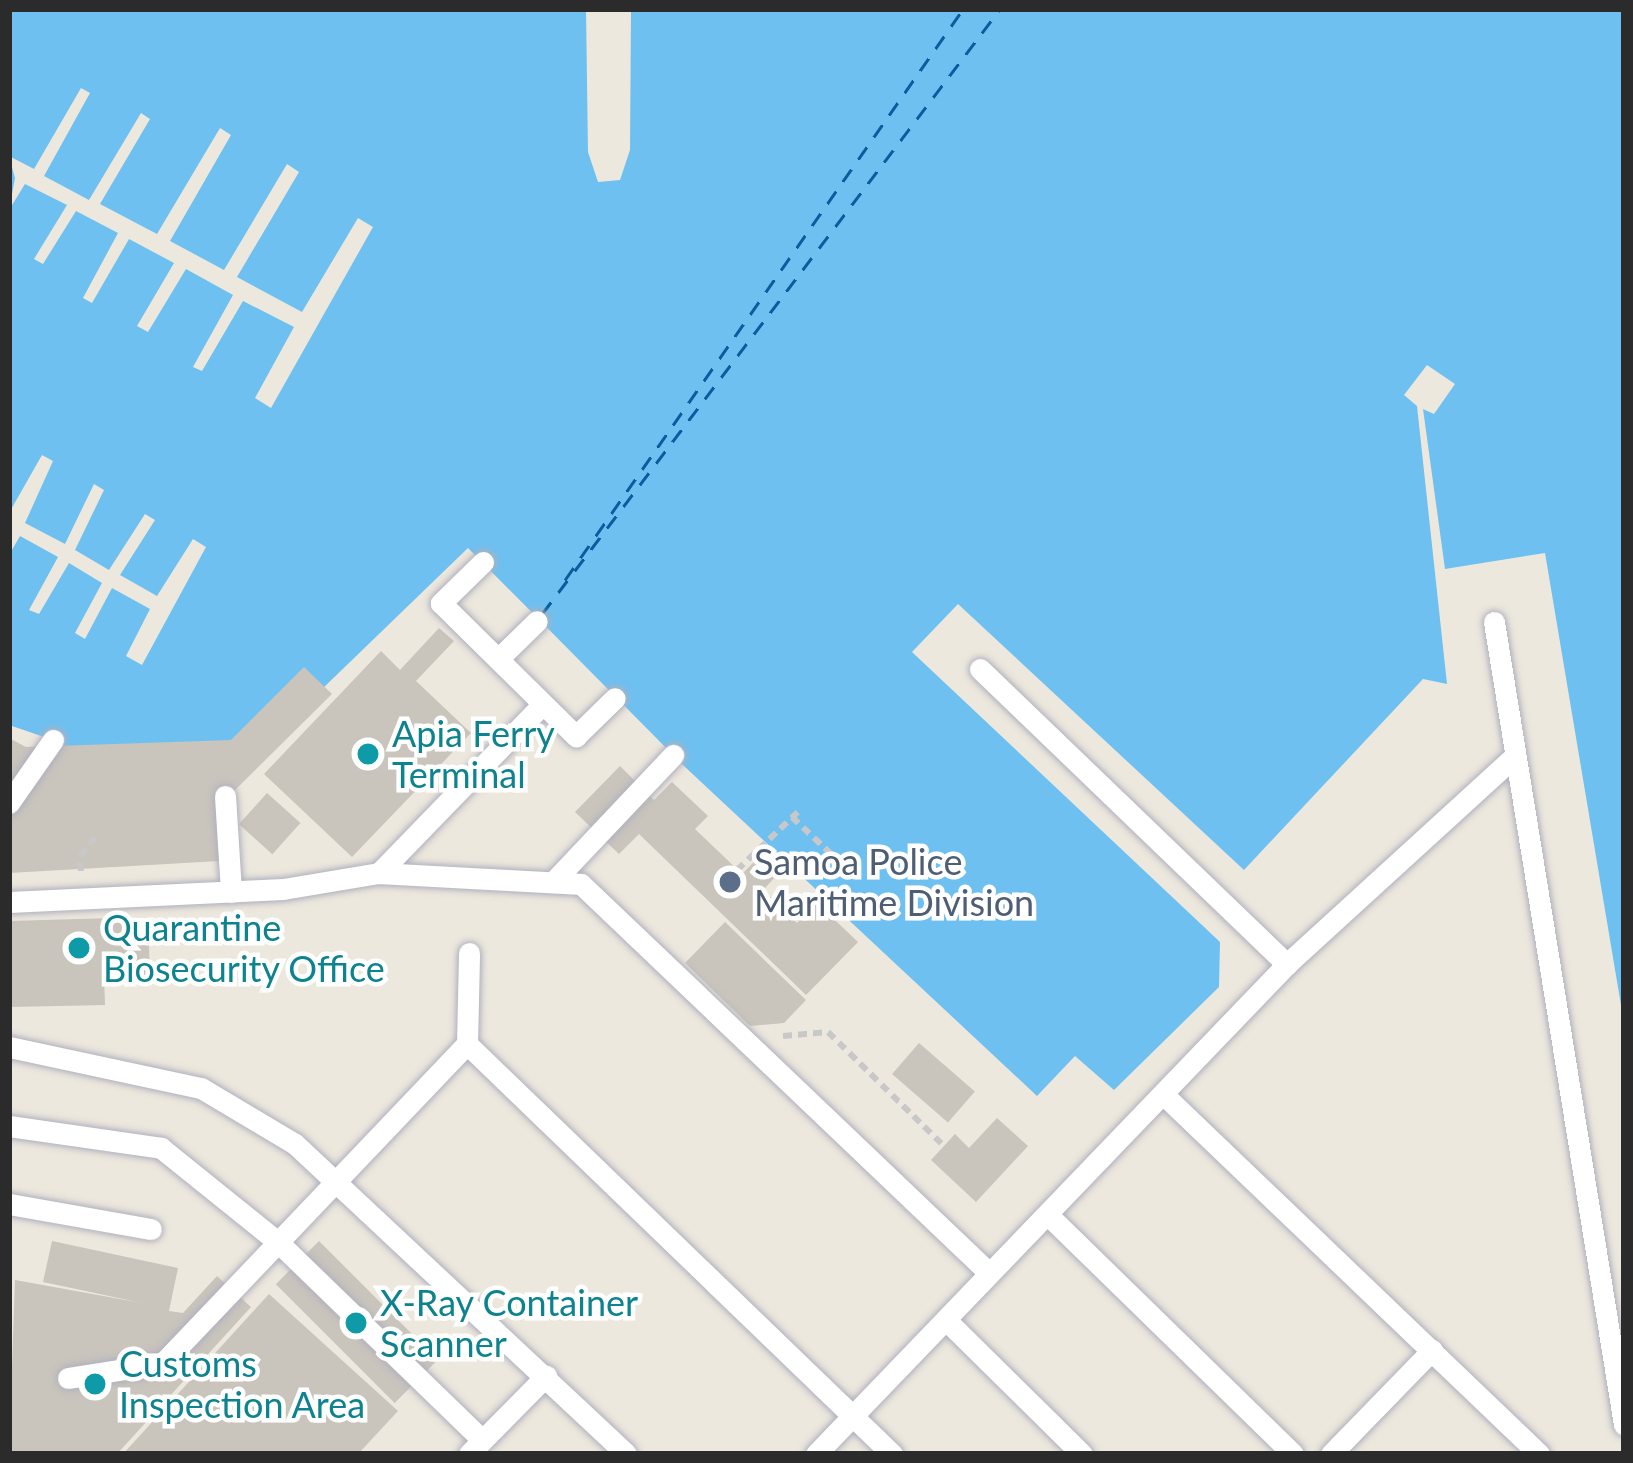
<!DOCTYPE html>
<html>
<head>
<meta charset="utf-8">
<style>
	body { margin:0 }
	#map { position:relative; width:1633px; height:1463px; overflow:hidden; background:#ede8dd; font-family:Lato,sans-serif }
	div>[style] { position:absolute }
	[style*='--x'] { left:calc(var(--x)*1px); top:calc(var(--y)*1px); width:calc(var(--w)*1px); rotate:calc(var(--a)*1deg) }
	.water>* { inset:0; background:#6ec0f1 }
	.pier>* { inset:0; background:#ede8dd }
	.ferry>* { height:3px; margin-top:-1.5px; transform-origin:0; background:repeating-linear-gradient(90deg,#0b5c9f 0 15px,transparent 0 27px) }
	.building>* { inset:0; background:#c9c4bc; transform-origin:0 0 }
	.path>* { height:6px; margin-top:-3px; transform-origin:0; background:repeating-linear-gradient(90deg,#c8c8c8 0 9px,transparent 0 15px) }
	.roads { filter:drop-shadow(0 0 3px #b1b1bf) drop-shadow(0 0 3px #b1b1bf) }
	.service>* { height:21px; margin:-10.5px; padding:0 10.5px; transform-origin:10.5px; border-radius:10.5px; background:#fff }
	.dots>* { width:33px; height:33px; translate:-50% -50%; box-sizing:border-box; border:6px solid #fff; border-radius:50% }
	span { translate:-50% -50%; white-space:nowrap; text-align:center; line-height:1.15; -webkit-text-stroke:9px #fff; paint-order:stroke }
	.culture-label { font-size:36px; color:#0d838f }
	.left { translate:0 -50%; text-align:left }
	.service-label { font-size:36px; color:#4e5e75 }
	.frame { position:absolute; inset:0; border:12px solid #2b2b2b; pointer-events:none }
</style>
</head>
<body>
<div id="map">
	<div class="water">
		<i style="clip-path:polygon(9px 9px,586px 9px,588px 152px,598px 182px,620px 180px,630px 150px,631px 9px,1624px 9px,1624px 1023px,1545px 553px,1445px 569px,1423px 409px,1434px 414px,1455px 384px,1427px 365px,1404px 395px,1417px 406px,1447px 684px,1423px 679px,1244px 870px,958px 604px,912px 652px,1220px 942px,1219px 987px,1114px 1090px,1075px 1056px,1037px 1096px,684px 766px,468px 548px,235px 773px,90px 772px,53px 740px,9px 725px)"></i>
	</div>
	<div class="pier">
		<i style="clip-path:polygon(81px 88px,90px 93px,44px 176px,89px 200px,141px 113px,150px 119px,100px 204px,157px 234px,220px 128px,231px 135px,170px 241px,224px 270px,287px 164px,299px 172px,237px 277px,302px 312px,358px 218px,373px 227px,271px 408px,255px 398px,294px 327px,243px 301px,202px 371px,193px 367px,233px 295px,186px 269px,148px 332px,137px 326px,174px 263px,129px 239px,92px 303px,83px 298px,118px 233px,76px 211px,43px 264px,34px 259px,67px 205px,25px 184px,9px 210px,15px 178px,9px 156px,34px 169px)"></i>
		<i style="clip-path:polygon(42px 455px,53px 461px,25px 523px,65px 544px,94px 484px,104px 490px,75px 550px,109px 570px,145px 514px,155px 520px,120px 575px,157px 596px,193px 539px,206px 547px,142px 665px,126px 656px,150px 609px,112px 588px,85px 639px,75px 633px,102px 583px,69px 563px,39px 614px,29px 610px,58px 557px,20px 536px,9px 555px,9px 513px)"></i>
	</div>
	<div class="ferry">
		<i style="--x:565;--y:580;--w:696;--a:-55.12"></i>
		<i style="--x:542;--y:614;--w:759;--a:-52.87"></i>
	</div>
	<div class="building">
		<i style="clip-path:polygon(439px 628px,454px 641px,416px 681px,471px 733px,352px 857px,264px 774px,381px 651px,400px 670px)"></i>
		<i style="clip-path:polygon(304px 667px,332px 694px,233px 792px,237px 860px,9px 873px,9px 738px,26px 747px,231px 740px)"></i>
		<i style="clip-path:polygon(620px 766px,654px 800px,672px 782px,708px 816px,695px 829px,742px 874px,760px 856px,778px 874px,763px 890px,797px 923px,817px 903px,858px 942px,806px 995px,639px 834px,619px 854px,575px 812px)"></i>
		<i style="left:267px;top:793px;width:45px;height:42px;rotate:42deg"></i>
		<i style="clip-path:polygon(148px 917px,150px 975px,104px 976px,105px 1005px,9px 1007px,9px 921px)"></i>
		<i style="clip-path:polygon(725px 922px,806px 1000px,784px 1023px,750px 1026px,685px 963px)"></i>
		<i style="left:919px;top:1043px;width:74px;height:41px;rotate:41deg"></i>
		<i style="clip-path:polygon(997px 1118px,1028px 1146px,976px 1202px,931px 1160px,955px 1134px,969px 1148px)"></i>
		<i style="clip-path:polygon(52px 1241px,178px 1268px,169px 1311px,183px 1313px,217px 1276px,251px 1307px,117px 1454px,9px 1454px,15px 1280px,142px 1303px,43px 1282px)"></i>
		<i style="left:319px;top:1241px;width:168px;height:61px;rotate:45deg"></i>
		<i style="clip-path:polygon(269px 1294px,398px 1411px,358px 1454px,123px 1454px)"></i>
	</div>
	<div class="path">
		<i style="--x:792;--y:817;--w:76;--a:43.4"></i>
		<i style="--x:847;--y:869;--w:13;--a:-48"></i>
		<i style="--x:737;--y:870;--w:90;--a:-43.6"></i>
		<i style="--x:81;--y:871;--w:15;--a:-94"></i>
		<i style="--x:80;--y:856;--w:30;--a:-50"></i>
		<i style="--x:783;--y:1036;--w:45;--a:-5.1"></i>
		<i style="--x:828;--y:1032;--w:161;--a:44.5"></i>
	</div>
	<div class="roads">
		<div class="service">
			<i style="--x:483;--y:562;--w:59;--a:135.7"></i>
			<i style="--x:441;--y:603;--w:190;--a:44.6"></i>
			<i style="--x:576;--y:736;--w:54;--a:-44.3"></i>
			<i style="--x:1494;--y:622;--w:813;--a:80.8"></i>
			<i style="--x:498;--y:659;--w:54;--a:-44.3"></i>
			<i style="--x:980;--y:669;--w:426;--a:43.9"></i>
			<i style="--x:225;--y:796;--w:96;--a:86.4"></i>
			<i style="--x:9;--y:803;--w:77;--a:-55.1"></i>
			<i style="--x:379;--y:873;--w:202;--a:3.1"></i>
			<i style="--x:581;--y:884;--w:564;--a:43.63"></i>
			<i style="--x:553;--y:882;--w:175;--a:-46.6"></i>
			<i style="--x:9;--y:902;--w:274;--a:-2.7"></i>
			<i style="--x:283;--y:889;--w:97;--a:-9.5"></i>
			<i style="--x:379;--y:873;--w:235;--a:-45.9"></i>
			<i style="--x:467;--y:1044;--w:591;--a:43.97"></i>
			<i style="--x:9;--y:1047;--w:196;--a:12.1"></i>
			<i style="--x:201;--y:1088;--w:109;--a:30.8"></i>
			<i style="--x:295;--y:1144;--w:453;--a:43.1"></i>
			<i style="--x:1165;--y:1096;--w:518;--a:43.75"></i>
			<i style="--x:9;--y:1126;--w:154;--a:8.2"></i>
			<i style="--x:161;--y:1148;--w:150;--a:38.8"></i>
			<i style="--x:278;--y:1242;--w:284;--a:44.1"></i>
			<i style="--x:9;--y:1204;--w:144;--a:10"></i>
			<i style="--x:1048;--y:1215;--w:342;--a:44.3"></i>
			<i style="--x:946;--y:1320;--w:191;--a:44.6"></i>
			<i style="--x:68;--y:1378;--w:96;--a:-9"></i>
			<i style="--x:163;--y:1363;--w:441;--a:-46.4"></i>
			<i style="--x:467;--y:1044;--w:91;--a:-88.7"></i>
			<i style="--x:469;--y:1454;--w:110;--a:-45.4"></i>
			<i style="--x:816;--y:1454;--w:680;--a:-46.13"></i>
			<i style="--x:1287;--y:964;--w:309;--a:-42.4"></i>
			<i style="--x:1331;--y:1454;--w:145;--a:-45.8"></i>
		</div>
	</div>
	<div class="dots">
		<i style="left:368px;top:754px;background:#0f9aa8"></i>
		<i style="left:730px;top:882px;background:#5c6f8a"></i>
		<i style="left:79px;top:948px;background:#0f9aa8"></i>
		<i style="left:356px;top:1323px;background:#0f9aa8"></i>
		<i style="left:95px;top:1384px;background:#0f9aa8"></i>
	</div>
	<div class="culture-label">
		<span class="left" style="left:392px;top:754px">Apia Ferry<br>Terminal</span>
		<span class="left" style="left:103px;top:948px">Quarantine<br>Biosecurity Office</span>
		<span class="left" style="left:380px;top:1323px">X-Ray Container<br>Scanner</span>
		<span class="left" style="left:119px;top:1384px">Customs<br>Inspection Area</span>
	</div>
	<div class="service-label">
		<span class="left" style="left:754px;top:882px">Samoa Police<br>Maritime Division</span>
	</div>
	<div class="frame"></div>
</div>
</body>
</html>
